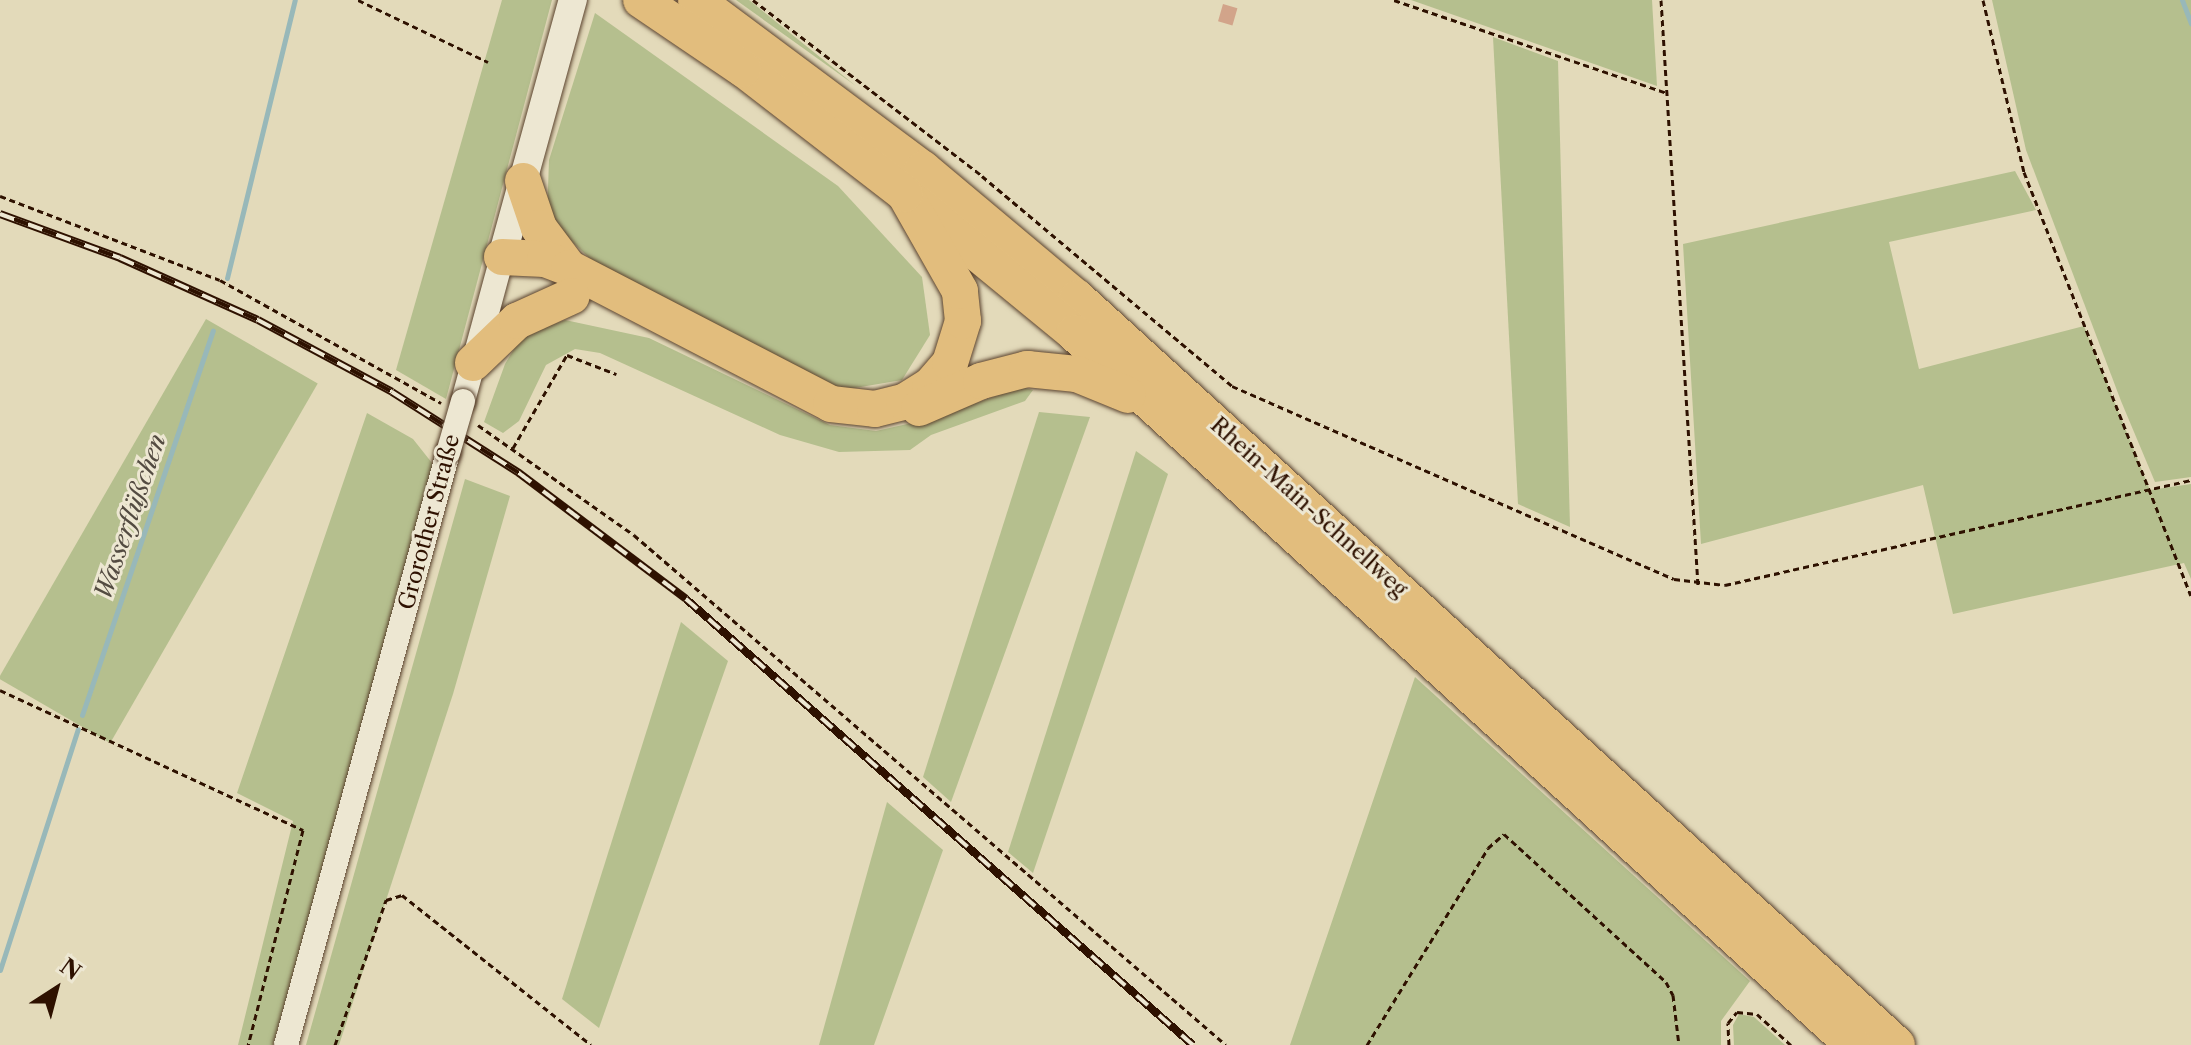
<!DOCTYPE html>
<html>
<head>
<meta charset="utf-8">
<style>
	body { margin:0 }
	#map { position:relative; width:2191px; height:1045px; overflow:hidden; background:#e3daba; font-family:"Libre Caslon Text",serif }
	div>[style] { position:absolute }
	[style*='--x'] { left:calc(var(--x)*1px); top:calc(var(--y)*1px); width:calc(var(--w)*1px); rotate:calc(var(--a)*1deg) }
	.green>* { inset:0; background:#b5bf8e; transform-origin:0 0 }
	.stream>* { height:5px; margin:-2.5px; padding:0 2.5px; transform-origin:2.5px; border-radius:2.5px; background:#98b8b9 }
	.building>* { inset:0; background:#d2a48a; transform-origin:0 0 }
	.path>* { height:3px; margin-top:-1.5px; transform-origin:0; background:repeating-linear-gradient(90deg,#2e1100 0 6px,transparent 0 10px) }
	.roads { filter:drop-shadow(0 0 2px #5b432e) drop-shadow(0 0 2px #5b432e) }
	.tertiary>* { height:24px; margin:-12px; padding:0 12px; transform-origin:12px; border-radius:12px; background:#ede7d2 }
	.secondary>* { height:28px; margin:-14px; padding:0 14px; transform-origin:14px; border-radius:14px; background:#ede7d2 }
	.motorway>* { height:36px; margin:-18px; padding:0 18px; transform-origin:18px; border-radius:18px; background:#e2bd7d }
	.rail>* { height:8px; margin-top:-4px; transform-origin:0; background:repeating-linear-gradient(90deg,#ede7d2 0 15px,#2e1100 0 30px); box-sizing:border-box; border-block:2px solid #2e1100 }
	.bridges { filter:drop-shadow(0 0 2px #5b432e) drop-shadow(0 0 2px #5b432e) }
	.tertiary-bridge>* { height:24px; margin:-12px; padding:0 12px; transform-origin:12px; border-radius:12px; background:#ede7d2 }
	span { translate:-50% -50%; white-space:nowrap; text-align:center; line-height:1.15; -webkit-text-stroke:6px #ede7d2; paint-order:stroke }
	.street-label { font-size:22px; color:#2e1100 }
	.water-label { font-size:24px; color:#534b41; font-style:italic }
	.north { position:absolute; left:16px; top:949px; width:80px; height:80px; -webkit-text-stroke:6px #ede7d2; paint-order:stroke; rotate:36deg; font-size:22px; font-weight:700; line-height:32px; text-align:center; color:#2e1100 }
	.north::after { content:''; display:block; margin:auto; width:28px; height:36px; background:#2e1100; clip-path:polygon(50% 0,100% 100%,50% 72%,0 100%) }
</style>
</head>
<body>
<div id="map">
	<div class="green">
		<i style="clip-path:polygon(502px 0,552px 0,446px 399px,396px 370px)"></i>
		<i style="clip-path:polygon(736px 0,749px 0,856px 86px)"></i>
		<i style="clip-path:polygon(1411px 0,1652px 0,1657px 86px)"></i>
		<i style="clip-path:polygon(1992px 0,2191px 0,2191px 477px,2155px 482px,2121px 401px,2026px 150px)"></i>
		<i style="clip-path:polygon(595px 13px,838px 186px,922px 277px,930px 335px,902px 380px,831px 392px,601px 269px,547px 218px,549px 160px)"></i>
		<i style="clip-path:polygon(1493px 37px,1558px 61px,1570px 527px,1518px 504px)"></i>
		<i style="clip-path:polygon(2015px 171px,2036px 210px,1889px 242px,1919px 369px,2084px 326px,2150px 490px,2191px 484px,2191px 579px,2184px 563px,1953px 614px,1923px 485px,1701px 544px,1683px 244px)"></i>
		<i style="left:206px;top:319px;width:129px;height:415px;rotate:30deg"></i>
		<i style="clip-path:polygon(565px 320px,649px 338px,830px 425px,876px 431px,934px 418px,1021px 387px,1033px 390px,1025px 401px,931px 435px,910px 450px,839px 452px,780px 435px,600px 353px,575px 349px,546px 365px,519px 421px,503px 433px,484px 422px,505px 364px,522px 336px)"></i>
		<i style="clip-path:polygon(1039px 412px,1090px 417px,951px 802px,923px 777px)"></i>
		<i style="clip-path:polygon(367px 413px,413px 439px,436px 468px,273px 1045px,238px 1045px,293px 821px,237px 793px)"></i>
		<i style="clip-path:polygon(1136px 451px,1168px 474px,1033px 873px,1008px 852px)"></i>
		<i style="clip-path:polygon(465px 479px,510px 496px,453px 694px,339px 1045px,306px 1045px)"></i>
		<i style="clip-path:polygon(681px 622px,728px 661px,599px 1028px,562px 999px)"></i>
		<i style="clip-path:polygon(1415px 677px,1750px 981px,1721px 1021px,1721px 1045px,1290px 1045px)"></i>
		<i style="clip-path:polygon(887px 802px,943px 850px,874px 1045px,819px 1045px)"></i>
		<i style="clip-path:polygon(1739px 1014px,1754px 1017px,1785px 1045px,1734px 1045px,1733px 1025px)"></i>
	</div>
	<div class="stream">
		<i style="--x:2182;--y:0;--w:25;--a:69"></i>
		<i style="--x:227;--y:278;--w:286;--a:-76.3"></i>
		<i style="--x:82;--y:715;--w:406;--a:-71.2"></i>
		<i style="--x:0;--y:970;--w:253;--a:-72.1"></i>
	</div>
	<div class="building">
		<i style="left:1223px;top:4px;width:15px;height:18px;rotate:16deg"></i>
	</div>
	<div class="path">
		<i style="--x:358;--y:0;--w:144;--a:25.5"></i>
		<i style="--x:753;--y:0;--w:289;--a:37.5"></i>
		<i style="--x:982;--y:176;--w:326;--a:40"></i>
		<i style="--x:1232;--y:386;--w:482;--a:23.6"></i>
		<i style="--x:1674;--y:579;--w:51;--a:6.7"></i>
		<i style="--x:1725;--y:585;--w:478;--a:-12.7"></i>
		<i style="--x:1394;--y:0;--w:288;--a:18.8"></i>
		<i style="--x:1661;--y:0;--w:586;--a:86.38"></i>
		<i style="--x:1983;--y:0;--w:177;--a:76.6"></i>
		<i style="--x:2024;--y:172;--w:455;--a:68.5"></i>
		<i style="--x:0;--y:196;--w:235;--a:20.9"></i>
		<i style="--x:220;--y:280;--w:253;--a:29.1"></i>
		<i style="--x:478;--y:425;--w:191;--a:35.2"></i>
		<i style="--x:634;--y:535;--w:781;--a:40.74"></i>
		<i style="--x:513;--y:448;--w:108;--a:-59.9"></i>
		<i style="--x:567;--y:355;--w:53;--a:21.2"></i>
		<i style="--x:0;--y:690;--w:334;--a:24.8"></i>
		<i style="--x:303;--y:830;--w:222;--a:104.3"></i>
		<i style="--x:335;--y:1045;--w:154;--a:-70.6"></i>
		<i style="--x:386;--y:900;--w:17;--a:-17"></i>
		<i style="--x:402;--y:895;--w:241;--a:38.4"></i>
		<i style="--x:1367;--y:1045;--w:231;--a:-58.4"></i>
		<i style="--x:1488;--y:848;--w:21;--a:-41"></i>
		<i style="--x:1504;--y:834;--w:219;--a:42.4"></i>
		<i style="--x:1666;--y:982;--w:15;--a:62"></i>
		<i style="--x:1673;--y:995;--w:50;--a:83.2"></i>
		<i style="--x:1729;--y:1045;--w:22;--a:-93"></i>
		<i style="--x:1728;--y:1023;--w:14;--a:-51"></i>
		<i style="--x:1737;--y:1012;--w:20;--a:6"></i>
		<i style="--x:1757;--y:1014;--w:46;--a:42.4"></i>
	</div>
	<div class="roads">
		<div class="tertiary">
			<i style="--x:463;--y:401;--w:149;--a:-74.8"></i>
			<i style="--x:286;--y:1045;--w:614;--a:-74.7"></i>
		</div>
		<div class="secondary">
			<i style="--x:502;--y:257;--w:267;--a:-74.6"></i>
		</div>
		<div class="motorway">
			<i style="--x:696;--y:0;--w:283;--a:36.7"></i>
			<i style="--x:923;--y:169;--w:201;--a:40"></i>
			<i style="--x:1077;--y:298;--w:1109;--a:42.33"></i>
			<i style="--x:523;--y:181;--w:50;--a:71.2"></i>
			<i style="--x:539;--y:228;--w:50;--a:53.1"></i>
			<i style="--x:905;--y:194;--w:219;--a:39.4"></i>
			<i style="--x:1074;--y:333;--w:1055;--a:42.43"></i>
			<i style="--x:502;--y:257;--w:43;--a:2.7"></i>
			<i style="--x:545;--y:259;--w:26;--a:21"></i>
			<i style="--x:569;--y:268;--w:295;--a:27.4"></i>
			<i style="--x:831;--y:404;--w:44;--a:6.5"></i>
			<i style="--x:875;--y:409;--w:30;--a:-14"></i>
			<i style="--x:904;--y:402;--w:31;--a:-32"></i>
			<i style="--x:930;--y:386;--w:30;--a:-49"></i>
			<i style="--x:950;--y:363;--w:44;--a:-72.8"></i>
			<i style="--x:963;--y:321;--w:30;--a:-96"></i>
			<i style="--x:960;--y:291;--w:112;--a:-119.6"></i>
			<i style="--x:905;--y:194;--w:205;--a:-142.3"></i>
			<i style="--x:743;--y:69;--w:123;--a:-145.9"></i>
			<i style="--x:473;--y:363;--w:61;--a:-43.7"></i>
			<i style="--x:517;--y:321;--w:60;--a:-24.4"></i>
			<i style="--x:919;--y:408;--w:68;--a:-23.5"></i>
			<i style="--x:981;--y:381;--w:48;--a:-14.6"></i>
			<i style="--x:1027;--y:369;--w:50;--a:5.7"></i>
			<i style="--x:1077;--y:374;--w:55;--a:22.4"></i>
		</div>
	</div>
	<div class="rail">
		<i style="--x:0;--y:214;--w:128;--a:20.1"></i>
		<i style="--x:120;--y:258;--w:151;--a:24.2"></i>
		<i style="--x:258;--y:320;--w:152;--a:28.2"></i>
		<i style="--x:392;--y:392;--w:151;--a:32.5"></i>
		<i style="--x:519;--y:473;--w:209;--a:37"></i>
		<i style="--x:686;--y:599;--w:675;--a:41.34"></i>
	</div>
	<div class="bridges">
		<div class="tertiary-bridge">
			<i style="--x:448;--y:453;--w:54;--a:-73.9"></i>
		</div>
	</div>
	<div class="street-label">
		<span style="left:1309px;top:507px;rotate:42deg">Rhein-Main-Schnellweg</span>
		<span style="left:429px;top:522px;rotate:-75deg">Grorother Straße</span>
	</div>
	<div class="water-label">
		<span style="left:130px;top:517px;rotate:-71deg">Wasserflüßchen</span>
	</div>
	<div class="north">N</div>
</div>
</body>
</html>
